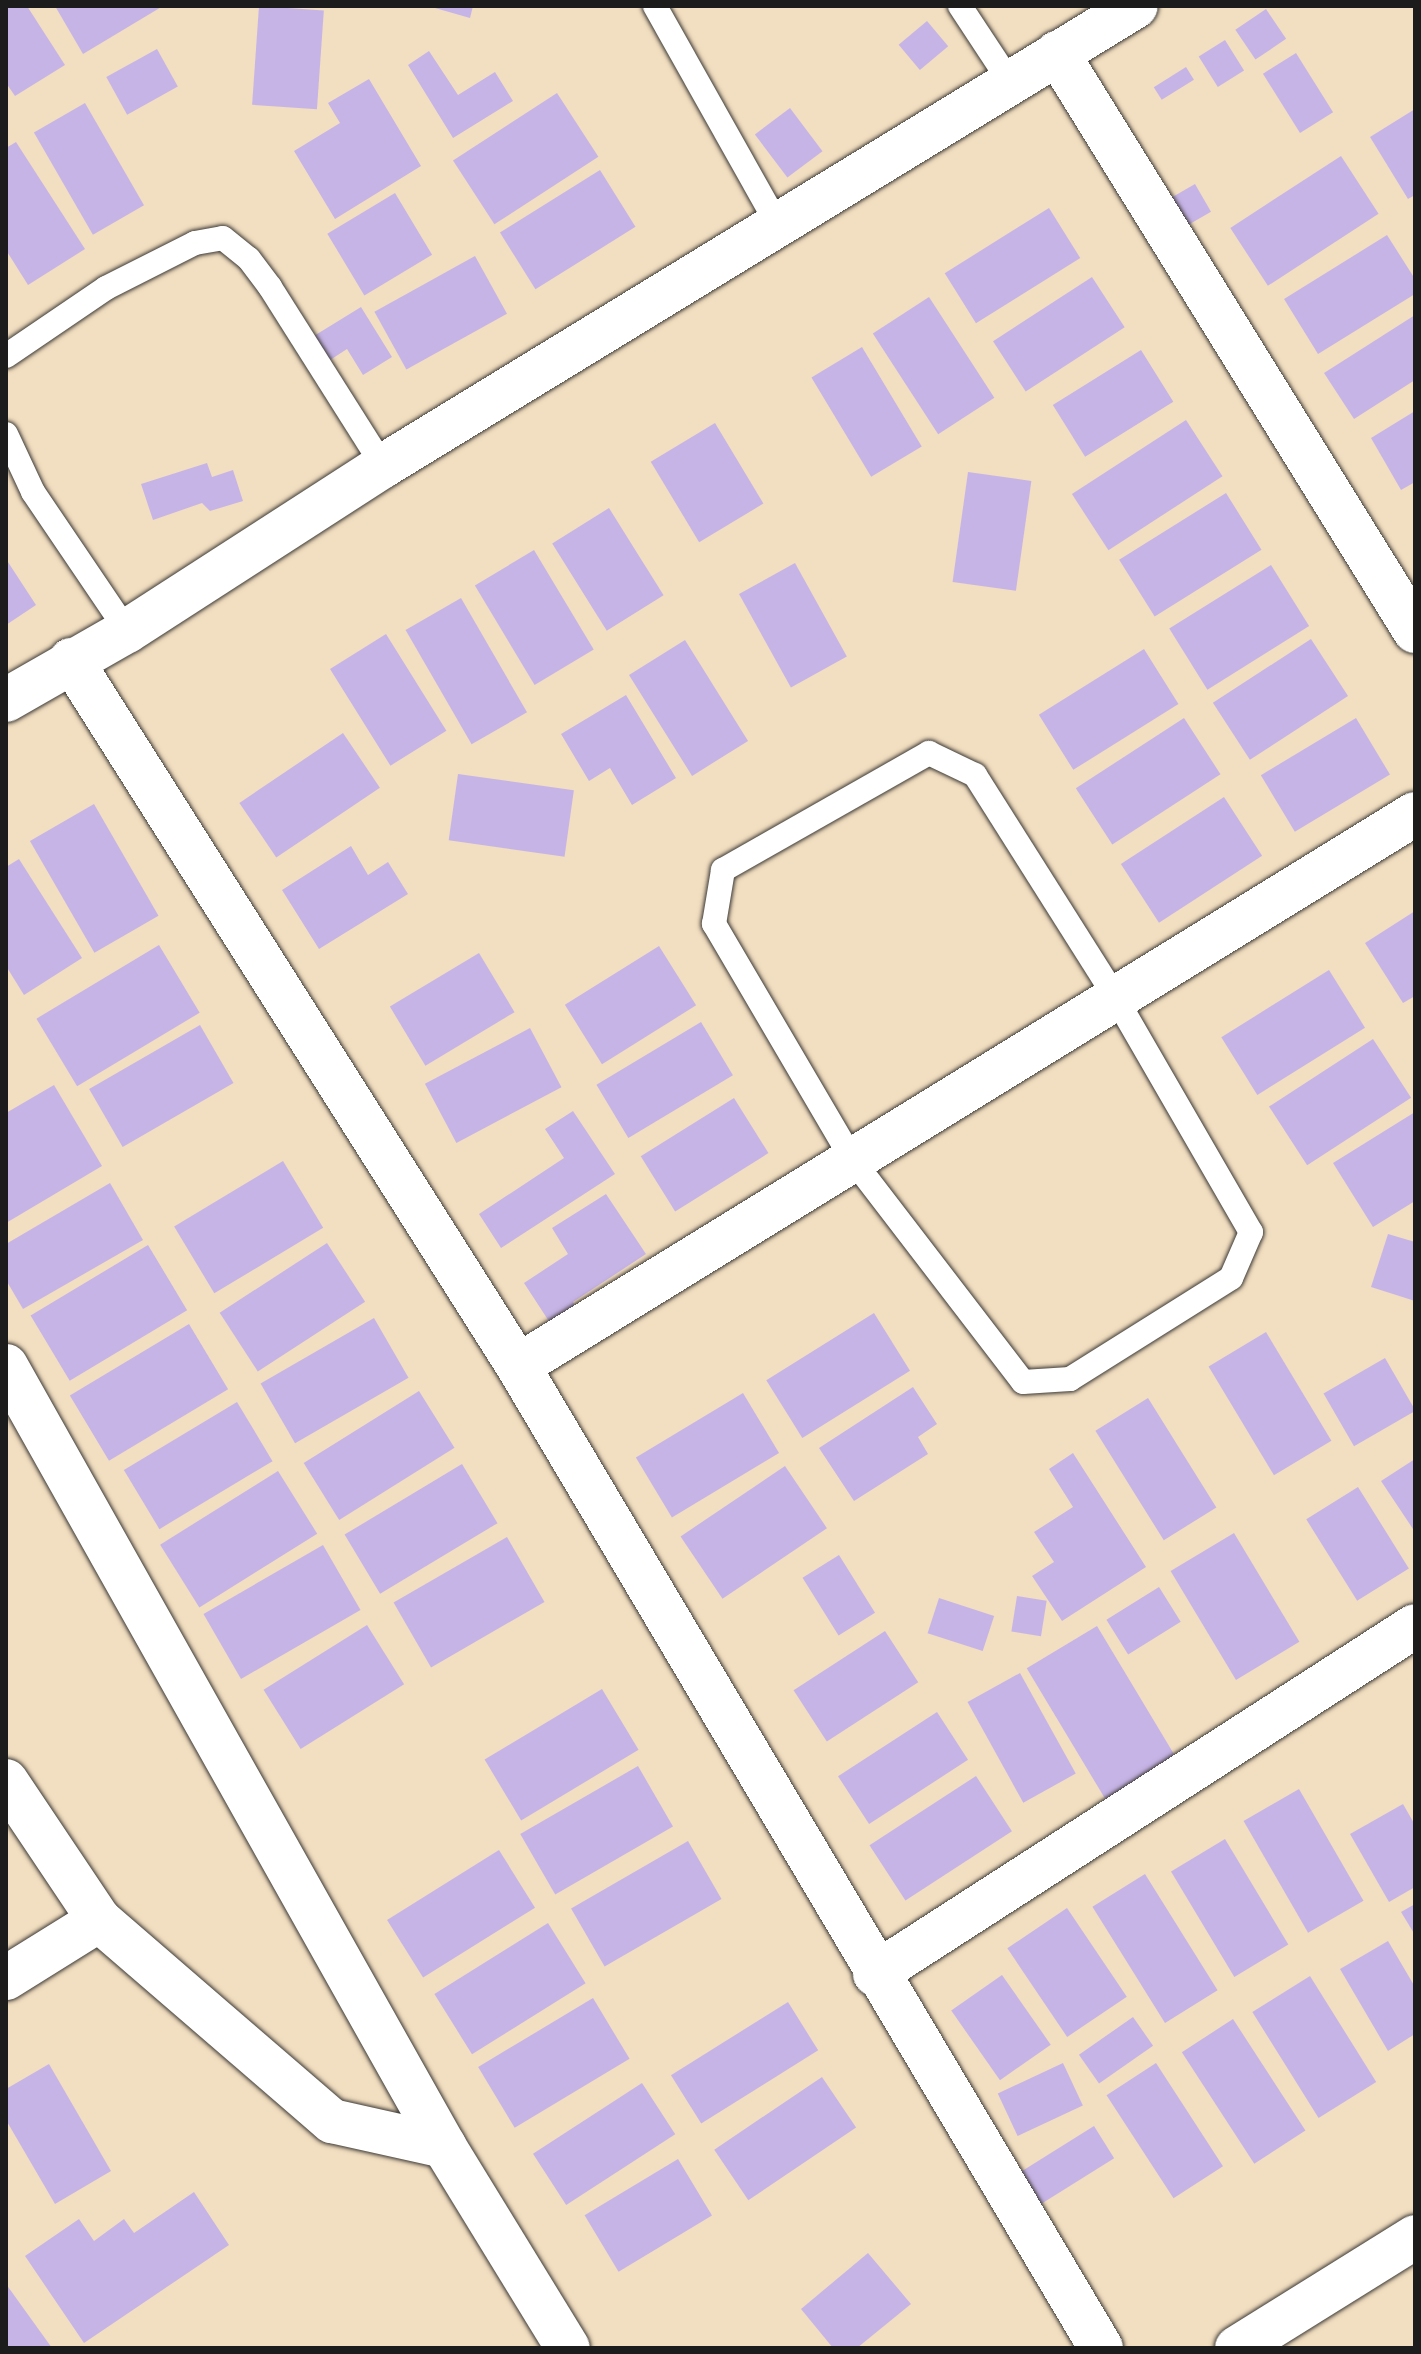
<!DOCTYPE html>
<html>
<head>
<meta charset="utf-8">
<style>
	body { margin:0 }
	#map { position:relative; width:1421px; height:2354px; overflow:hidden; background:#f2dec0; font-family:Caveat,sans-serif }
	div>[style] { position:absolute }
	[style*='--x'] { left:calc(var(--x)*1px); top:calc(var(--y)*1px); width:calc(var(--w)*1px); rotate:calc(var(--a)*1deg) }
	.building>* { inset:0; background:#c7b4e7; transform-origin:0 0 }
	.roads { filter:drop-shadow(0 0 2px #3c3935) drop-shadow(0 0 2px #3c3935) }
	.service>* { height:24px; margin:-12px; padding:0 12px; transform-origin:12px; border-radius:12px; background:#fff }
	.minor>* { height:44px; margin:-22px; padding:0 22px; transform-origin:22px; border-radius:22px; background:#fff }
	span { translate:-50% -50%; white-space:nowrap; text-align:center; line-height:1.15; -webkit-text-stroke:7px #fdfcf7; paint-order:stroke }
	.frame { position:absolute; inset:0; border:8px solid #1c1c1c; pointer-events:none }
</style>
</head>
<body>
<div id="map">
	<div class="building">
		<i style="clip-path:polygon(6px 6px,27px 6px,65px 65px,15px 96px,6px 83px)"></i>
		<i style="clip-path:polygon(55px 6px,163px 6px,83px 54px)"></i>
		<i style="left:259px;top:6px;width:65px;height:99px;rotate:4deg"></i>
		<i style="clip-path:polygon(428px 6px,473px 6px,470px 18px)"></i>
		<i style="left:1266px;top:9px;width:36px;height:37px;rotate:56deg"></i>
		<i style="left:927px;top:21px;width:33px;height:37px;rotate:50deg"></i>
		<i style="left:1225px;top:40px;width:36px;height:31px;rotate:58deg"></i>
		<i style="left:157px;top:49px;width:43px;height:58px;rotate:61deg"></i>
		<i style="clip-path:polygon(429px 51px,458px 95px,495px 72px,513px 101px,453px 138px,408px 65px)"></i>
		<i style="left:1296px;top:53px;width:70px;height:39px;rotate:58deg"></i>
		<i style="left:1186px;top:67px;width:15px;height:38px;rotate:58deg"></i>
		<i style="clip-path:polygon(369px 79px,421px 166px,335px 219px,294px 151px,340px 123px,328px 103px)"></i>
		<i style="left:557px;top:93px;width:76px;height:124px;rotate:57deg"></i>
		<i style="left:85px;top:103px;width:118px;height:59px;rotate:60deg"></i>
		<i style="left:790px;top:108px;width:54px;height:44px;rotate:53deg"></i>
		<i style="clip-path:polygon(1415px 109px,1415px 195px,1408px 199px,1370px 137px)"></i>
		<i style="clip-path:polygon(16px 142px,85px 249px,28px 285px,6px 250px,6px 148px)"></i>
		<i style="left:1341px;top:156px;width:69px;height:132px;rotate:57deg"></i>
		<i style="left:600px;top:170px;width:67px;height:118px;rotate:58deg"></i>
		<i style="left:1195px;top:184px;width:32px;height:28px;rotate:60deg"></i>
		<i style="left:395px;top:193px;width:72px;height:79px;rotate:59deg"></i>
		<i style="left:1049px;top:208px;width:59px;height:123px;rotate:58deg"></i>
		<i style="clip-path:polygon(1387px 235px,1415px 279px,1415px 294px,1318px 354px,1284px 299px)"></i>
		<i style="left:475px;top:256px;width:66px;height:115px;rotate:61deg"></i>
		<i style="left:1092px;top:277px;width:60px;height:118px;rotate:57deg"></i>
		<i style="left:929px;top:297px;width:120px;height:67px;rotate:57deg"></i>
		<i style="clip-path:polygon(361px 307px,392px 357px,363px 375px,347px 349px,324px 364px,309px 339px)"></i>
		<i style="clip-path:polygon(1415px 315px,1415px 380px,1354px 419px,1324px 373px)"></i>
		<i style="left:862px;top:347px;width:116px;height:59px;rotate:59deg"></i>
		<i style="left:1141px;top:350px;width:61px;height:104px;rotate:58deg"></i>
		<i style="clip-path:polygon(1415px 411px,1415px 482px,1401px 490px,1371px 438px)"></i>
		<i style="left:1186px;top:420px;width:67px;height:136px;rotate:57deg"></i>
		<i style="left:715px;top:423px;width:94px;height:75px;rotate:59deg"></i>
		<i style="clip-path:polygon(207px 463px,212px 477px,233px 470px,243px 501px,210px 511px,202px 503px,153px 520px,141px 484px)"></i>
		<i style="left:968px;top:472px;width:64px;height:111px;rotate:8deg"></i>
		<i style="left:1226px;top:493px;width:67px;height:126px;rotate:58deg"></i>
		<i style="left:609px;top:508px;width:103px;height:67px;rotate:58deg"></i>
		<i style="left:534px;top:550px;width:116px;height:69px;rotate:59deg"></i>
		<i style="clip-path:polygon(6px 559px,36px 605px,6px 625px)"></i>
		<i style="left:795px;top:563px;width:107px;height:64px;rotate:61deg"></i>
		<i style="left:1271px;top:565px;width:72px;height:120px;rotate:58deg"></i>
		<i style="left:461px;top:598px;width:132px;height:64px;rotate:60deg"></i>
		<i style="left:386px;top:634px;width:114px;height:66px;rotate:58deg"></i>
		<i style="left:1311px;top:639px;width:68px;height:117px;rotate:57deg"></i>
		<i style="left:685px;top:640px;width:119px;height:66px;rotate:58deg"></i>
		<i style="left:1144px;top:649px;width:65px;height:124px;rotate:58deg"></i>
		<i style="clip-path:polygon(626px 695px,676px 778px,632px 805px,610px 768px,589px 781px,561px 734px)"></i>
		<i style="left:1184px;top:718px;width:67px;height:129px;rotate:57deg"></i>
		<i style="left:1356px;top:718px;width:66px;height:111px;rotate:59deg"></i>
		<i style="left:343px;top:733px;width:66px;height:125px;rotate:56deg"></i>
		<i style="left:458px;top:774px;width:117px;height:67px;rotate:8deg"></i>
		<i style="left:1224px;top:797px;width:70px;height:123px;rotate:57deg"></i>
		<i style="left:94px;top:804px;width:129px;height:74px;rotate:60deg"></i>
		<i style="clip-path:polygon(351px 846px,368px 875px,388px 862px,408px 894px,319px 949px,282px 890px)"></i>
		<i style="clip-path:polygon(19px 859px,82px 958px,24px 995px,6px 966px,6px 867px)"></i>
		<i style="clip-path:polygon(1415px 911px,1415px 996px,1403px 1003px,1365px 943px)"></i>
		<i style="left:159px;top:945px;width:79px;height:143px;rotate:59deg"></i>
		<i style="left:659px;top:946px;width:70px;height:111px;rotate:58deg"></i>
		<i style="left:479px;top:953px;width:69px;height:104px;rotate:59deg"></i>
		<i style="left:1329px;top:970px;width:68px;height:127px;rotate:58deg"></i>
		<i style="left:701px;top:1022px;width:62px;height:122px;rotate:59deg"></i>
		<i style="left:200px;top:1025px;width:67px;height:128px;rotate:60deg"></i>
		<i style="left:530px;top:1028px;width:67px;height:119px;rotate:62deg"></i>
		<i style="left:1373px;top:1039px;width:70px;height:124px;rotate:57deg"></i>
		<i style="clip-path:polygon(54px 1085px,102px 1166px,6px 1223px,6px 1113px)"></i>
		<i style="left:734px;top:1098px;width:65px;height:110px;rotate:58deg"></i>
		<i style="clip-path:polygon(573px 1111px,615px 1174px,501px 1248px,479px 1214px,564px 1158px,545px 1129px)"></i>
		<i style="clip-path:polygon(1415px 1112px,1415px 1201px,1373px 1227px,1333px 1163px)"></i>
		<i style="left:283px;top:1161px;width:78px;height:127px;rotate:59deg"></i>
		<i style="clip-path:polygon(110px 1183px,143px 1240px,23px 1309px,6px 1280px,6px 1244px)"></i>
		<i style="clip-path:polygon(606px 1194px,646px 1254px,573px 1302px,580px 1313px,554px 1329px,524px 1283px,568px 1254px,552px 1228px)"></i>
		<i style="clip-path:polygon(1388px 1234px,1415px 1242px,1415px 1301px,1371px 1287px)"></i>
		<i style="left:327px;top:1243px;width:70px;height:128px;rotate:57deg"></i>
		<i style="left:148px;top:1245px;width:76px;height:137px;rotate:59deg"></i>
		<i style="left:874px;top:1313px;width:68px;height:127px;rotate:58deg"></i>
		<i style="left:374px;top:1318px;width:69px;height:131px;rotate:60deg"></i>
		<i style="left:189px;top:1324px;width:76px;height:139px;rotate:59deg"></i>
		<i style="left:1266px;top:1332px;width:127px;height:67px;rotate:59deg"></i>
		<i style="left:1385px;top:1358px;width:61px;height:71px;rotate:60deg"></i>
		<i style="clip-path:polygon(913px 1387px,937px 1424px,918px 1437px,928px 1454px,854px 1501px,819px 1448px)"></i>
		<i style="left:419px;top:1391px;width:67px;height:136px;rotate:58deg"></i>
		<i style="left:743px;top:1393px;width:70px;height:125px;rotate:59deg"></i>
		<i style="left:1148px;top:1398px;width:129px;height:62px;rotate:58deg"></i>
		<i style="left:237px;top:1402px;width:69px;height:132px;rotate:59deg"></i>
		<i style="clip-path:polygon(1073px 1453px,1146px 1567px,1062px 1621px,1032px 1576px,1054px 1562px,1034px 1532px,1073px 1507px,1049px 1469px)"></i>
		<i style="clip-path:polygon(1415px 1459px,1415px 1532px,1381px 1481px)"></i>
		<i style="left:462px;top:1464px;width:69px;height:137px;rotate:59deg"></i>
		<i style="left:785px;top:1466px;width:75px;height:126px;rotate:56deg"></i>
		<i style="left:278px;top:1471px;width:74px;height:139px;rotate:58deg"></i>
		<i style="left:1358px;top:1487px;width:96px;height:61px;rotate:58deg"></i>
		<i style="left:1234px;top:1533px;width:127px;height:74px;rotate:59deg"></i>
		<i style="left:507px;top:1537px;width:75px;height:131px;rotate:60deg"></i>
		<i style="left:323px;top:1545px;width:75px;height:138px;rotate:60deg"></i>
		<i style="left:839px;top:1555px;width:68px;height:43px;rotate:58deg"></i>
		<i style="left:1159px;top:1587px;width:41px;height:62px;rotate:58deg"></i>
		<i style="left:1017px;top:1596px;width:30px;height:36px;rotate:9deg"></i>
		<i style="left:939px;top:1598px;width:58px;height:37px;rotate:18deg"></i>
		<i style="left:367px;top:1625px;width:70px;height:122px;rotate:58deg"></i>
		<i style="left:1097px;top:1626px;width:161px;height:82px;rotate:59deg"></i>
		<i style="left:885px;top:1631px;width:61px;height:109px;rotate:57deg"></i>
		<i style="left:1020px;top:1673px;width:115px;height:60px;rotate:61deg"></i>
		<i style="left:602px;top:1689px;width:71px;height:137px;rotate:59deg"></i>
		<i style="left:937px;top:1712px;width:57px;height:118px;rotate:57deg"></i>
		<i style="left:638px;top:1766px;width:70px;height:136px;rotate:60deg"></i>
		<i style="left:976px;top:1776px;width:66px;height:127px;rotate:57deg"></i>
		<i style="left:1299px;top:1789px;width:129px;height:64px;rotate:60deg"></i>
		<i style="clip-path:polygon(1403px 1804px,1415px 1825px,1415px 1887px,1389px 1902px,1350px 1834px)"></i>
		<i style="left:1225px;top:1839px;width:123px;height:63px;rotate:59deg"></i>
		<i style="left:688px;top:1841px;width:67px;height:135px;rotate:60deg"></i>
		<i style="left:499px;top:1850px;width:68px;height:132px;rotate:58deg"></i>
		<i style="left:1145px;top:1874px;width:137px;height:62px;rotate:58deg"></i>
		<i style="clip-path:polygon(1415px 1904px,1415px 1935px,1401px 1912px)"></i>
		<i style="left:1067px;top:1908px;width:107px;height:72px;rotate:56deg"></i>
		<i style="left:548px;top:1923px;width:71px;height:134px;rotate:58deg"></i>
		<i style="clip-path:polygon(1388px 1941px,1415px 1987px,1415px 2034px,1388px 2051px,1340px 1969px)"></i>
		<i style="left:1002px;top:1975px;width:85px;height:62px;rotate:55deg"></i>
		<i style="left:1310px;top:1976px;width:125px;height:68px;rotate:58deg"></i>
		<i style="left:593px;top:1998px;width:71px;height:134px;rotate:59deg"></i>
		<i style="left:788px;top:2002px;width:57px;height:138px;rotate:58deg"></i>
		<i style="left:1133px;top:2017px;width:35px;height:66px;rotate:55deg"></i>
		<i style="left:1233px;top:2019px;width:133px;height:61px;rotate:57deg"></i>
		<i style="left:1063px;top:2063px;width:47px;height:72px;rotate:65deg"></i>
		<i style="left:1156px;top:2063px;width:123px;height:59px;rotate:57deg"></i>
		<i style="clip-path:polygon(49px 2064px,111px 2171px,55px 2204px,6px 2120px,6px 2089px)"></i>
		<i style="left:822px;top:2077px;width:61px;height:130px;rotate:56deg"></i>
		<i style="left:642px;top:2083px;width:61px;height:130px;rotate:57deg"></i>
		<i style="left:1094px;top:2126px;width:38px;height:89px;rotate:58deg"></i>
		<i style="left:678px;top:2159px;width:66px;height:109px;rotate:59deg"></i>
		<i style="clip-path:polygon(194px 2192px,229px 2245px,84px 2343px,25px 2256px,79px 2219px,94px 2241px,124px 2219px,134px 2233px)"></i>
		<i style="clip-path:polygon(868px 2253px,911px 2304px,857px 2348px,833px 2348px,801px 2309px)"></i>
		<i style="clip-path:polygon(6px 2284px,52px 2348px,6px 2348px)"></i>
	</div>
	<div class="roads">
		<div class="service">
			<i style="--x:655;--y:6;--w:249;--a:60.7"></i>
			<i style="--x:960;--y:6;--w:95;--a:56.6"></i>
			<i style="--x:6;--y:356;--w:121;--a:-34.2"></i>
			<i style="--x:106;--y:288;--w:100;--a:-26.8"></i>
			<i style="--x:195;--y:243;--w:28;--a:-10"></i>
			<i style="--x:223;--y:238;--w:33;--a:39"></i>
			<i style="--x:249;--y:259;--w:35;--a:53"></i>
			<i style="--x:270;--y:287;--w:212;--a:57.7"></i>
			<i style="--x:6;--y:434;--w:64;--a:65"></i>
			<i style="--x:33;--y:492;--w:168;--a:55.9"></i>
			<i style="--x:929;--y:753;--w:51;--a:25.6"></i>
			<i style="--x:975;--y:775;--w:260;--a:57.7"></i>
			<i style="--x:1114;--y:995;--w:274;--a:60"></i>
			<i style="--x:1251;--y:1232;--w:50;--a:113.5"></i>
			<i style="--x:1231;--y:1278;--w:190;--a:147.9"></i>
			<i style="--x:1070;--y:1379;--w:47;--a:176.3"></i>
			<i style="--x:1023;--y:1382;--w:281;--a:-127.5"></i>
			<i style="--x:852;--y:1159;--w:273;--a:-120.4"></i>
			<i style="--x:714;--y:924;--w:55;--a:-80.5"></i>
			<i style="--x:723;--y:870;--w:237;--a:-29.6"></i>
		</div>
		<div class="minor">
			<i style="--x:1057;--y:53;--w:680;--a:58.23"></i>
			<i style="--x:71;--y:660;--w:836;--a:57.66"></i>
			<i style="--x:518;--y:1366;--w:1142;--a:59.3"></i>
			<i style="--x:6;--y:700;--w:139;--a:-29.7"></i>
			<i style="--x:127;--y:631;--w:305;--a:-32.8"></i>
			<i style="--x:383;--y:466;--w:882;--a:-31.42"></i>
			<i style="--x:6;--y:1366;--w:895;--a:60.68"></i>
			<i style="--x:444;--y:2146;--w:237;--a:58.5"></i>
			<i style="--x:518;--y:1366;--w:1053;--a:-31.61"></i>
			<i style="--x:6;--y:1781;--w:167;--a:56.2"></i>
			<i style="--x:99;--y:1920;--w:308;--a:40.8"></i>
			<i style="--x:332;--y:2121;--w:115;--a:12.6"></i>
			<i style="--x:875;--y:1974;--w:642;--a:-32.8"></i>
			<i style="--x:6;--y:1978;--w:110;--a:-31.9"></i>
			<i style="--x:1237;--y:2348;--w:210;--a:-31.9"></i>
		</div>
	</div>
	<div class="frame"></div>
</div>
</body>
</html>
